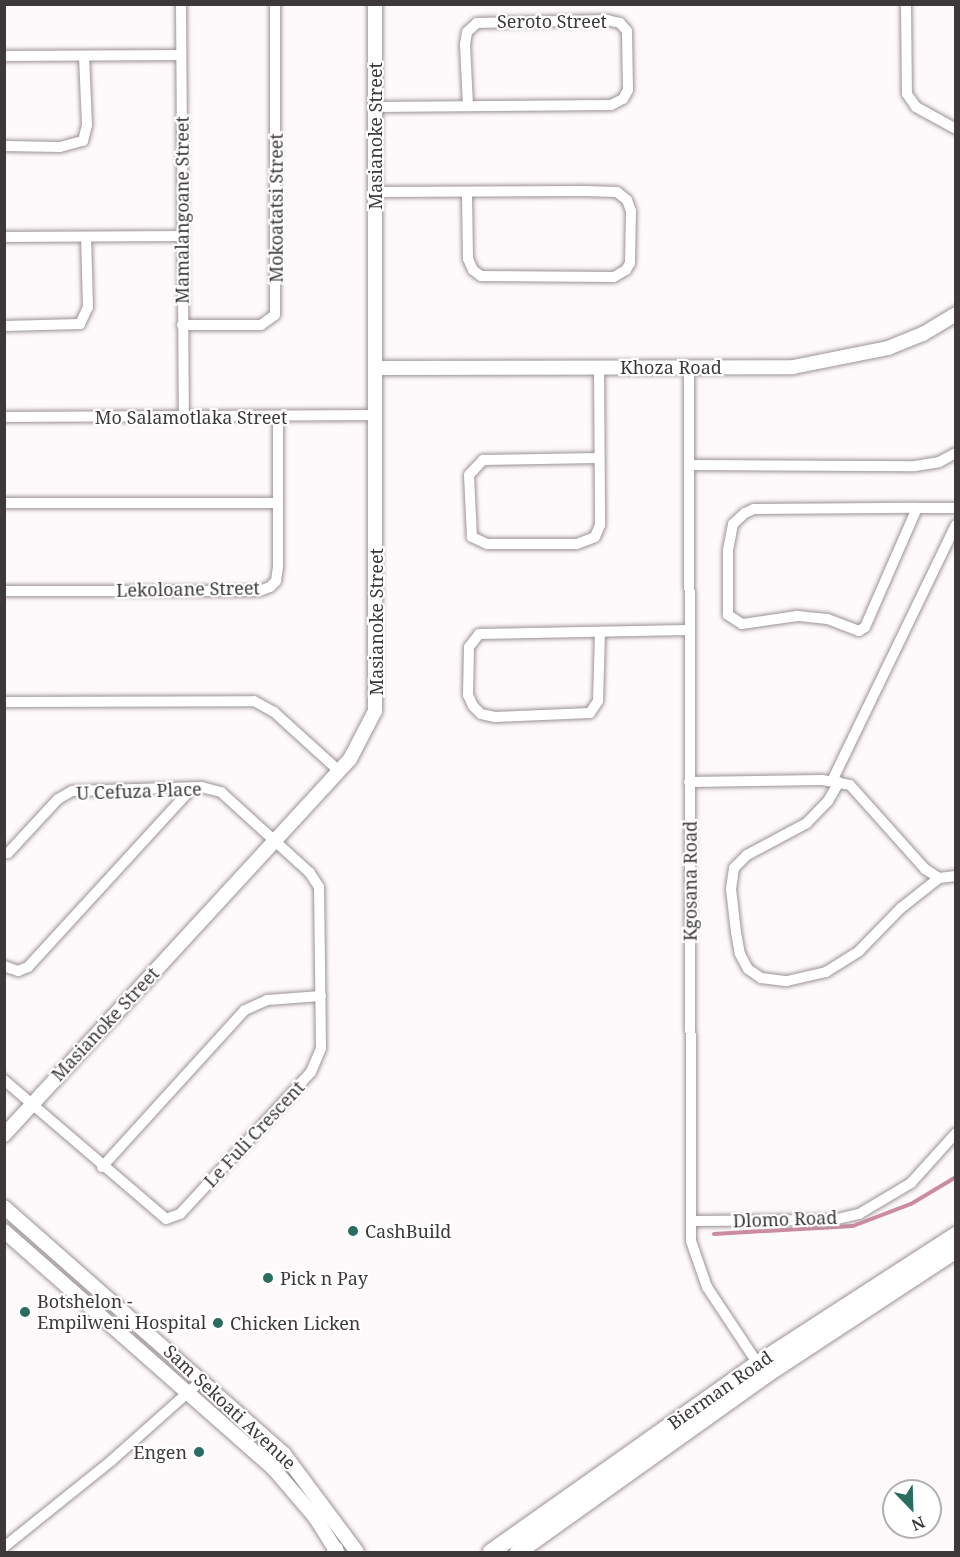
<!DOCTYPE html>
<html>
<head>
<meta charset="utf-8">
<style>
	body { margin:0 }
	#map { position:relative; width:960px; height:1557px; overflow:hidden; background:#fefafb; font-family:"Noto Serif",serif }
	div>[style] { position:absolute }
	[style*='--x'] { left:calc(var(--x)*1px); top:calc(var(--y)*1px); width:calc(var(--w)*1px); rotate:calc(var(--a)*1deg) }
	.stream>* { height:4px; margin:-2px; padding:0 2px; transform-origin:2px; border-radius:2px; background:#cc8ca0 }
	.roads { filter:drop-shadow(0 0 2px #9c9396) drop-shadow(0 0 2px #9c9396) }
	.minor>* { height:10px; margin:-5px; padding:0 5px; transform-origin:5px; border-radius:5px; background:#fff }
	.tertiary>* { height:14px; margin:-7px; padding:0 7px; transform-origin:7px; border-radius:7px; background:#fff }
	.secondary>* { height:16px; margin:-8px; padding:0 8px; transform-origin:8px; border-radius:8px; background:#fff }
	.dots>* { width:16px; height:16px; translate:-50% -50%; box-sizing:border-box; border:3px solid #fff; border-radius:50% }
	span { translate:-50% -50%; white-space:nowrap; text-align:center; line-height:1.15; -webkit-text-stroke:4.5px #fff; paint-order:stroke }
	.street-label { font-size:18px; color:#3d393a }
	.poi-label { font-size:18px; color:#3d393a }
	.left { translate:0 -50%; text-align:left }
	.right { translate:-100% -50%; text-align:right }
	.frame { position:absolute; inset:0; border:6px solid #3d393a; pointer-events:none }
	.north { position:absolute; left:882px; top:1479px; width:60px; height:60px; box-sizing:border-box; background:#fff; border:2px solid #b1b0b0; border-radius:50%; rotate:157deg; font-size:16px; font-weight:700; line-height:24px; text-align:center; color:#3d393a }
	.north::after { content:''; display:block; margin:auto; width:21px; height:27px; background:#286d60; clip-path:polygon(50% 0,100% 100%,50% 72%,0 100%) }
</style>
</head>
<body>
<div id="map">
	<div class="stream">
		<i style="--x:714;--y:1234;--w:139;--a:-3.3"></i>
		<i style="--x:853;--y:1226;--w:62;--a:-20.8"></i>
		<i style="--x:911;--y:1204;--w:52;--a:-31"></i>
	</div>
	<div class="roads">
		<div class="minor">
			<i style="--x:181;--y:4;--w:412;--a:89.6"></i>
			<i style="--x:906;--y:4;--w:90;--a:89.4"></i>
			<i style="--x:907;--y:94;--w:16;--a:55"></i>
			<i style="--x:916;--y:107;--w:46;--a:28.8"></i>
			<i style="--x:4;--y:56;--w:177;--a:-0.3"></i>
			<i style="--x:375;--y:107;--w:236;--a:-0.5"></i>
			<i style="--x:611;--y:105;--w:13;--a:-27"></i>
			<i style="--x:623;--y:99;--w:10;--a:-61"></i>
			<i style="--x:628;--y:90;--w:59;--a:-91"></i>
			<i style="--x:627;--y:31;--w:11;--a:-131"></i>
			<i style="--x:620;--y:23;--w:13;--a:-167"></i>
			<i style="--x:607;--y:20;--w:130;--a:178.7"></i>
			<i style="--x:477;--y:23;--w:13;--a:138"></i>
			<i style="--x:467;--y:32;--w:12;--a:99"></i>
			<i style="--x:465;--y:44;--w:62;--a:87.2"></i>
			<i style="--x:4;--y:146;--w:56;--a:1"></i>
			<i style="--x:60;--y:147;--w:24;--a:-15"></i>
			<i style="--x:83;--y:141;--w:16;--a:-76"></i>
			<i style="--x:87;--y:125;--w:68;--a:-92.5"></i>
			<i style="--x:375;--y:192;--w:210;--a:-0.3"></i>
			<i style="--x:585;--y:191;--w:32;--a:2"></i>
			<i style="--x:617;--y:192;--w:13;--a:39"></i>
			<i style="--x:627;--y:200;--w:12;--a:70"></i>
			<i style="--x:631;--y:211;--w:52;--a:91.1"></i>
			<i style="--x:630;--y:263;--w:8;--a:120"></i>
			<i style="--x:626;--y:270;--w:14;--a:150"></i>
			<i style="--x:614;--y:277;--w:133;--a:-179.6"></i>
			<i style="--x:481;--y:276;--w:10;--a:-143"></i>
			<i style="--x:473;--y:270;--w:12;--a:-114"></i>
			<i style="--x:468;--y:259;--w:67;--a:-90.9"></i>
			<i style="--x:4;--y:237;--w:178;--a:-0.3"></i>
			<i style="--x:182;--y:325;--w:79;--a:0"></i>
			<i style="--x:261;--y:325;--w:17;--a:-36"></i>
			<i style="--x:275;--y:315;--w:311;--a:-90"></i>
			<i style="--x:4;--y:326;--w:76;--a:-1.5"></i>
			<i style="--x:80;--y:324;--w:19;--a:-65"></i>
			<i style="--x:88;--y:307;--w:70;--a:-91.6"></i>
			<i style="--x:689;--y:366;--w:875;--a:89.87"></i>
			<i style="--x:691;--y:1241;--w:49;--a:70.8"></i>
			<i style="--x:707;--y:1287;--w:96;--a:56.5"></i>
			<i style="--x:599;--y:367;--w:158;--a:89.6"></i>
			<i style="--x:600;--y:525;--w:13;--a:113"></i>
			<i style="--x:595;--y:537;--w:19;--a:159"></i>
			<i style="--x:577;--y:544;--w:90;--a:180"></i>
			<i style="--x:487;--y:544;--w:17;--a:-155"></i>
			<i style="--x:472;--y:537;--w:62;--a:-92.8"></i>
			<i style="--x:469;--y:475;--w:21;--a:-47"></i>
			<i style="--x:483;--y:460;--w:116;--a:-1"></i>
			<i style="--x:4;--y:417;--w:373;--a:-0.3"></i>
			<i style="--x:689;--y:465;--w:226;--a:0.3"></i>
			<i style="--x:915;--y:466;--w:24;--a:-9"></i>
			<i style="--x:939;--y:462;--w:19;--a:-28"></i>
			<i style="--x:4;--y:503;--w:273;--a:0"></i>
			<i style="--x:917;--y:508;--w:130;--a:113.6"></i>
			<i style="--x:865;--y:627;--w:7;--a:146"></i>
			<i style="--x:859;--y:631;--w:34;--a:-159"></i>
			<i style="--x:827;--y:619;--w:30;--a:-174"></i>
			<i style="--x:797;--y:616;--w:56;--a:171.7"></i>
			<i style="--x:742;--y:624;--w:17;--a:-147"></i>
			<i style="--x:728;--y:615;--w:65;--a:-90"></i>
			<i style="--x:728;--y:550;--w:26;--a:-79"></i>
			<i style="--x:733;--y:524;--w:16;--a:-43"></i>
			<i style="--x:745;--y:513;--w:10;--a:-24"></i>
			<i style="--x:754;--y:509;--w:163;--a:-0.4"></i>
			<i style="--x:917;--y:508;--w:39;--a:0"></i>
			<i style="--x:4;--y:591;--w:255;--a:0"></i>
			<i style="--x:259;--y:591;--w:12;--a:-20"></i>
			<i style="--x:270;--y:587;--w:8;--a:-45"></i>
			<i style="--x:276;--y:581;--w:15;--a:-82"></i>
			<i style="--x:278;--y:566;--w:150;--a:-90"></i>
			<i style="--x:600;--y:633;--w:68;--a:91.7"></i>
			<i style="--x:598;--y:701;--w:14;--a:124"></i>
			<i style="--x:590;--y:713;--w:95;--a:177.6"></i>
			<i style="--x:495;--y:717;--w:14;--a:-168"></i>
			<i style="--x:481;--y:714;--w:11;--a:-135"></i>
			<i style="--x:473;--y:706;--w:12;--a:-114"></i>
			<i style="--x:468;--y:695;--w:48;--a:-88.8"></i>
			<i style="--x:469;--y:647;--w:16;--a:-52"></i>
			<i style="--x:479;--y:634;--w:210;--a:-1.1"></i>
			<i style="--x:4;--y:702;--w:250;--a:-0.2"></i>
			<i style="--x:254;--y:701;--w:23;--a:29"></i>
			<i style="--x:274;--y:712;--w:88;--a:42.2"></i>
			<i style="--x:832;--y:781;--w:284;--a:-64.2"></i>
			<i style="--x:689;--y:782;--w:133;--a:-0.9"></i>
			<i style="--x:822;--y:780;--w:28;--a:10"></i>
			<i style="--x:850;--y:785;--w:113;--a:48.2"></i>
			<i style="--x:925;--y:869;--w:17;--a:33"></i>
			<i style="--x:939;--y:878;--w:17;--a:-7"></i>
			<i style="--x:839;--y:782;--w:22;--a:120"></i>
			<i style="--x:828;--y:801;--w:30;--a:134"></i>
			<i style="--x:807;--y:823;--w:68;--a:151.9"></i>
			<i style="--x:747;--y:855;--w:18;--a:135"></i>
			<i style="--x:734;--y:868;--w:21;--a:98"></i>
			<i style="--x:731;--y:889;--w:43;--a:83.4"></i>
			<i style="--x:736;--y:932;--w:22;--a:80"></i>
			<i style="--x:740;--y:954;--w:17;--a:62"></i>
			<i style="--x:748;--y:969;--w:16;--a:35"></i>
			<i style="--x:761;--y:978;--w:26;--a:7"></i>
			<i style="--x:787;--y:981;--w:40;--a:-13"></i>
			<i style="--x:826;--y:972;--w:39;--a:-32"></i>
			<i style="--x:859;--y:951;--w:60;--a:-45.7"></i>
			<i style="--x:901;--y:908;--w:48;--a:-38.3"></i>
			<i style="--x:4;--y:966;--w:15;--a:20"></i>
			<i style="--x:18;--y:971;--w:11;--a:-22"></i>
			<i style="--x:28;--y:967;--w:243;--a:-47.5"></i>
			<i style="--x:4;--y:1080;--w:213;--a:40.6"></i>
			<i style="--x:166;--y:1219;--w:15;--a:-20"></i>
			<i style="--x:180;--y:1214;--w:193;--a:-47.3"></i>
			<i style="--x:311;--y:1072;--w:26;--a:-67"></i>
			<i style="--x:321;--y:1048;--w:161;--a:-90.7"></i>
			<i style="--x:319;--y:887;--w:17;--a:-123"></i>
			<i style="--x:310;--y:873;--w:120;--a:-137.7"></i>
			<i style="--x:221;--y:792;--w:21;--a:-166"></i>
			<i style="--x:201;--y:787;--w:129;--a:178.2"></i>
			<i style="--x:72;--y:791;--w:16;--a:150"></i>
			<i style="--x:58;--y:799;--w:74;--a:132.8"></i>
			<i style="--x:102;--y:1167;--w:212;--a:-47.7"></i>
			<i style="--x:245;--y:1010;--w:24;--a:-24"></i>
			<i style="--x:267;--y:1000;--w:54;--a:-4.2"></i>
			<i style="--x:691;--y:1221;--w:142;--a:-0.4"></i>
			<i style="--x:833;--y:1220;--w:27;--a:-13"></i>
			<i style="--x:859;--y:1214;--w:61;--a:-30.8"></i>
			<i style="--x:911;--y:1183;--w:67;--a:-48"></i>
			<i style="--x:4;--y:1547;--w:137;--a:-38.8"></i>
			<i style="--x:111;--y:1461;--w:123;--a:-41.7"></i>
		</div>
		<div class="tertiary">
			<i style="--x:376;--y:368;--w:417;--a:-0.1"></i>
			<i style="--x:793;--y:367;--w:97;--a:-11.3"></i>
			<i style="--x:888;--y:348;--w:38;--a:-22"></i>
			<i style="--x:923;--y:334;--w:39;--a:-31"></i>
			<i style="--x:4;--y:1135;--w:511;--a:-47.38"></i>
			<i style="--x:350;--y:759;--w:54;--a:-62.5"></i>
			<i style="--x:375;--y:711;--w:707;--a:-90"></i>
			<i style="--x:4;--y:1207;--w:373;--a:41.4"></i>
			<i style="--x:284;--y:1454;--w:122;--a:53.3"></i>
			<i style="--x:4;--y:1231;--w:359;--a:41.4"></i>
			<i style="--x:273;--y:1468;--w:65;--a:49.4"></i>
			<i style="--x:315;--y:1517;--w:41;--a:57.8"></i>
		</div>
		<div class="secondary">
			<i style="--x:335;--y:1549;--w:3;--a:72"></i>
			<i style="--x:491;--y:1552;--w:327;--a:-35.3"></i>
			<i style="--x:758;--y:1363;--w:236;--a:-32.9"></i>
			<i style="--x:518;--y:1552;--w:305;--a:-35.5"></i>
			<i style="--x:766;--y:1375;--w:227;--a:-33.3"></i>
		</div>
	</div>
	<div class="dots">
		<i style="left:353px;top:1231px;background:#286d60"></i>
		<i style="left:268px;top:1278px;background:#286d60"></i>
		<i style="left:25px;top:1312px;background:#286d60"></i>
		<i style="left:218px;top:1323px;background:#286d60"></i>
		<i style="left:199px;top:1452px;background:#286d60"></i>
	</div>
	<div class="street-label">
		<span style="left:552px;top:21px">Seroto Street</span>
		<span style="left:375px;top:136px;rotate:-90deg">Masianoke Street</span>
		<span style="left:276px;top:208px;rotate:-90deg">Mokoatatsi Street</span>
		<span style="left:182px;top:210px;rotate:-90deg">Mamalangoane Street</span>
		<span style="left:671px;top:367px">Khoza Road</span>
		<span style="left:191px;top:417px">Mo Salamotlaka Street</span>
		<span style="left:188px;top:589px;rotate:-1deg">Lekoloane Street</span>
		<span style="left:376px;top:622px;rotate:-90deg">Masianoke Street</span>
		<span style="left:139px;top:791px;rotate:-2deg">U Cefuza Place</span>
		<span style="left:690px;top:881px;rotate:-90deg">Kgosana Road</span>
		<span style="left:105px;top:1024px;rotate:-47deg">Masianoke Street</span>
		<span style="left:254px;top:1134px;rotate:-47deg">Le Fuli Crescent</span>
		<span style="left:785px;top:1219px;rotate:-2deg">Dlomo Road</span>
		<span style="left:720px;top:1390px;rotate:-35deg">Bierman Road</span>
		<span style="left:230px;top:1407px;rotate:43deg">Sam Sekoati Avenue</span>
	</div>
	<div class="poi-label">
		<span class="left" style="left:365px;top:1231px">CashBuild</span>
		<span class="left" style="left:280px;top:1278px">Pick n Pay</span>
		<span class="left" style="left:37px;top:1312px">Botshelon -<br>Empilweni Hospital</span>
		<span class="left" style="left:230px;top:1323px">Chicken Licken</span>
		<span class="right" style="left:187px;top:1452px">Engen</span>
	</div>
	<div class="frame"></div>
	<div class="north">N</div>
</div>
</body>
</html>
